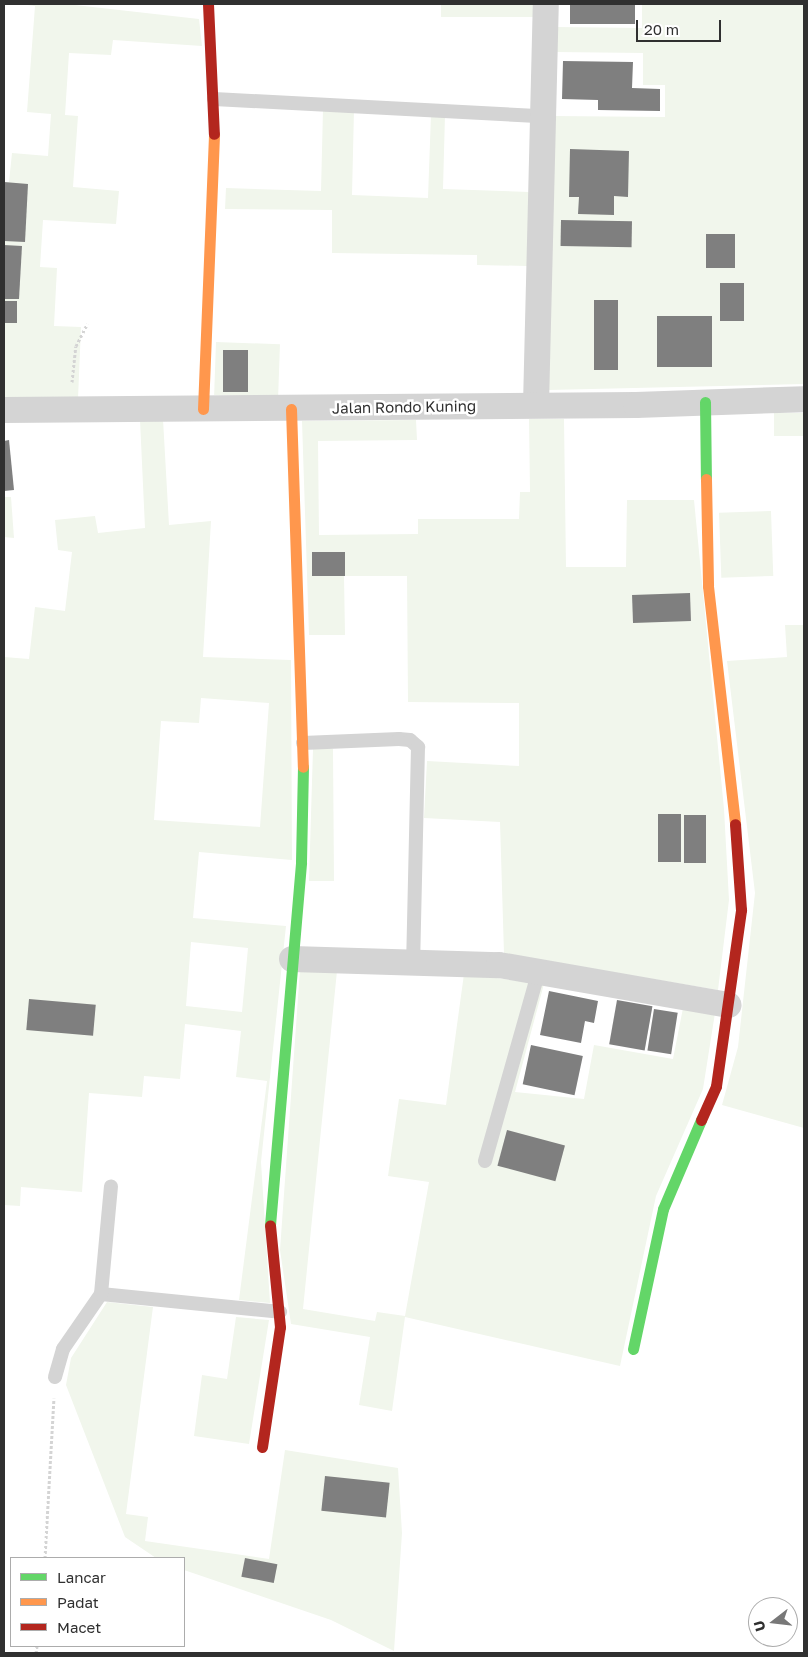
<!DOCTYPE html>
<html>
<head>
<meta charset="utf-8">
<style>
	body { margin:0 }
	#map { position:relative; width:808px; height:1657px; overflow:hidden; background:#fff; font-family:"Golos Text",sans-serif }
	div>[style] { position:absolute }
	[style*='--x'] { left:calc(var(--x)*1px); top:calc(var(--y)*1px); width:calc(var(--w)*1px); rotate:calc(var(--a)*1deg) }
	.green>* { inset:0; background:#f1f6ec; transform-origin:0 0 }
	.building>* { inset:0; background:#7f7f7f; transform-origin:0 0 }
	.path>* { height:3px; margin-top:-1.5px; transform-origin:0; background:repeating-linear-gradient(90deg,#d4d4d4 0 2.5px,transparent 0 5px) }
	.lane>* { height:14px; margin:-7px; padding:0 7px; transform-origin:7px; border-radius:7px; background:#d4d4d4 }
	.street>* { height:26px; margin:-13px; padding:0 13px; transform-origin:13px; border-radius:13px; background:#d4d4d4 }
	.fast>* { height:11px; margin:-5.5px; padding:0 5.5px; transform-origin:5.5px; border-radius:5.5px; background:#63d668 }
	.slow>* { height:11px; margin:-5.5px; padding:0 5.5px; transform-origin:5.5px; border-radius:5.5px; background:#ff974d }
	.jam>* { height:11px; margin:-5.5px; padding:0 5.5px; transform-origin:5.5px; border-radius:5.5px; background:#b3261e }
	span { translate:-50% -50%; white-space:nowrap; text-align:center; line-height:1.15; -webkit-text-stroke:5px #fff; paint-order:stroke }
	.street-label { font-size:15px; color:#303030 }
	.frame { position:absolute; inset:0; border:5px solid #303030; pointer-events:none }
	.legend { position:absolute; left:10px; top:1557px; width:175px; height:90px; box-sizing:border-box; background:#fff; border:1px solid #acacac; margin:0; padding:6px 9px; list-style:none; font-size:15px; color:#303030 }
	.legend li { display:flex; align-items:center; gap:10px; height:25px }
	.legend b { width:25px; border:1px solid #acacac }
	.north { position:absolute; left:748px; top:1597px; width:50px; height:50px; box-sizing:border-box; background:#fff; border:1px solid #acacac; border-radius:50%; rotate:254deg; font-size:14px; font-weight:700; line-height:20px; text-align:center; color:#303030 }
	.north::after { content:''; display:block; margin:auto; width:18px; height:22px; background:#787878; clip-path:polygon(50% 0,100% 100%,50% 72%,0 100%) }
	.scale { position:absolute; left:636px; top:20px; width:85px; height:22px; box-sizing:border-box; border:2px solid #303030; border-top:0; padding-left:6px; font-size:15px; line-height:18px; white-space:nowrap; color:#303030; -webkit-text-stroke:4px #fff; paint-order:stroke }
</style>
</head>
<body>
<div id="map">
	<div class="green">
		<i style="clip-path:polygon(20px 4px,66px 4px,199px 19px,202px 46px,113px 40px,111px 55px,69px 53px,65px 115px,78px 116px,73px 187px,119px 191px,116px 224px,43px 220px,40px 267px,57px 268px,54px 326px,81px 327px,78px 399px,4px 399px,4px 182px,9px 182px,12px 153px,48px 156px,51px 114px,27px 112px,35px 6px)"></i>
		<i style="left:441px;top:4px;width:92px;height:13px"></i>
		<i style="clip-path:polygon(642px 4px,804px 4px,804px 384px,548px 390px,554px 116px,665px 117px,665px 85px,643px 85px,643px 53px,555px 52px,556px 27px,642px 28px)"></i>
		<i style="clip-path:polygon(323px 109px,354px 110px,352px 195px,428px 198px,431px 114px,445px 115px,443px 189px,529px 192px,527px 266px,477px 265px,477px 255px,332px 253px,332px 210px,225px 209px,226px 188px,321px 191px)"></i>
		<i style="left:216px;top:342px;width:64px;height:53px;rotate:2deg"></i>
		<i style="left:774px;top:413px;width:30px;height:23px"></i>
		<i style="clip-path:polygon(evenodd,163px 419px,169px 525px,211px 521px,203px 657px,291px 660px,292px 860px,199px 852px,193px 918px,286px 926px,261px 1162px,270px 1303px,239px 1300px,267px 1081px,236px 1077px,241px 1031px,185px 1024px,180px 1079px,144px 1076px,142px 1097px,89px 1093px,82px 1192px,21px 1187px,20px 1206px,4px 1205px,4px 657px,29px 659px,35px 607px,65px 611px,72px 552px,58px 550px,55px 520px,95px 516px,98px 533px,145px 528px,140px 420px,163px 419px,201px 698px,269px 703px,260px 827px,154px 820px,161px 721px,199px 723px,201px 698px,163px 419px,191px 942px,248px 948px,242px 1012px,186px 1006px,191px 942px)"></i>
		<i style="clip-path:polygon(529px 419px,564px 419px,566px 567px,626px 567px,627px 500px,694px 500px,724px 809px,729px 900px,718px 990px,504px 954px,500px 822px,424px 818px,427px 761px,519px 766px,519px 703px,408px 702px,407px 576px,344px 576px,345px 635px,309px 635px,302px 421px,416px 420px,417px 440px,318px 441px,319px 535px,418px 534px,418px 519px,519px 519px,520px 492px,530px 492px)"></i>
		<i style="clip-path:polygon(4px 497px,11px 497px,14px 538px,4px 537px)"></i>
		<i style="left:771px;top:511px;width:65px;height:52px;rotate:88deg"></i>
		<i style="clip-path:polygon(785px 625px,804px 625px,804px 1128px,722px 1105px,738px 1047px,755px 893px,727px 661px,787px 657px)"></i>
		<i style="clip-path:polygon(313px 749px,333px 749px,334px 881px,309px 881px)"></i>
		<i style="clip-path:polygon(300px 970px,337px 971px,303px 1309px,375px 1321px,377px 1312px,405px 1316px,429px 1182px,388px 1176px,399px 1099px,446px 1105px,464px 974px,544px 984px,515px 1092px,584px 1099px,594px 1045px,673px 1059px,683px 1008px,715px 1013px,703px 1089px,656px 1196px,620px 1366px,405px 1317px,392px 1411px,359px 1405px,370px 1337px,291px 1324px,280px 1250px)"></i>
		<i style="clip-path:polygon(107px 1302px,153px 1307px,126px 1514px,148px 1517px,145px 1541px,269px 1559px,285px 1450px,398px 1468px,402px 1533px,394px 1651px,331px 1620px,184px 1570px,184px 1558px,156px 1558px,125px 1537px,66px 1385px,71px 1358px)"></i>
		<i style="clip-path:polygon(236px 1317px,269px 1320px,249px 1444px,194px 1436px,202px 1375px,227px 1379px)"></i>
	</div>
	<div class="building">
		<i style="left:570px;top:4px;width:65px;height:20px"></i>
		<i style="clip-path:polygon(563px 61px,633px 62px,632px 88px,660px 89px,660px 111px,598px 110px,598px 100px,562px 99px)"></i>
		<i style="clip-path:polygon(570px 149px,629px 151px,628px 197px,614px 196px,614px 215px,578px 214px,579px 197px,569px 197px)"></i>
		<i style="clip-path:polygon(4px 182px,28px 184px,25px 242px,4px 241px)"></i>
		<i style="left:561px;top:220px;width:71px;height:26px;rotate:1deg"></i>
		<i style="left:706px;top:234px;width:29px;height:34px"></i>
		<i style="clip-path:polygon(4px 245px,22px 246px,19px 299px,4px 299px)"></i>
		<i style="left:720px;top:283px;width:24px;height:38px"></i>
		<i style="left:594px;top:300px;width:24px;height:70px"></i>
		<i style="left:4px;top:301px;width:13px;height:22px"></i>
		<i style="left:657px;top:316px;width:55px;height:51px"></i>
		<i style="left:223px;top:350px;width:25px;height:42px"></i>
		<i style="clip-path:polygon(9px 440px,14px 490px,4px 491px,4px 441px)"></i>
		<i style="left:312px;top:552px;width:33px;height:24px"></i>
		<i style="left:690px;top:593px;width:28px;height:58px;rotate:88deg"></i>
		<i style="left:681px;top:814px;width:48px;height:23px;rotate:90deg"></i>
		<i style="left:684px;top:815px;width:22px;height:48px"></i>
		<i style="clip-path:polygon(549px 991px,598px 1001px,594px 1023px,585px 1021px,581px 1043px,540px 1035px)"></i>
		<i style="left:29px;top:999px;width:67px;height:31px;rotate:5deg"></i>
		<i style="left:617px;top:1000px;width:36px;height:45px;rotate:10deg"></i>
		<i style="left:654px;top:1009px;width:24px;height:42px;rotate:9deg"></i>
		<i style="left:531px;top:1045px;width:53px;height:40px;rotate:12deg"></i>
		<i style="left:507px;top:1130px;width:60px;height:37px;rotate:15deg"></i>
		<i style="left:325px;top:1476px;width:65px;height:35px;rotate:6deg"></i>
		<i style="left:245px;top:1558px;width:33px;height:19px;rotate:11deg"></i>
	</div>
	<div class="path">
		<i style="--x:72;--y:382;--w:36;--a:-84"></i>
		<i style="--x:76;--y:346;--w:25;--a:-63"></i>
		<i style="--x:45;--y:1558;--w:160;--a:-86.8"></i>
		<i style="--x:36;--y:1653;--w:7;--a:-82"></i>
	</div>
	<div class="lane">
		<i style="--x:214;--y:99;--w:328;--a:3"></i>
		<i style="--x:303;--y:743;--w:96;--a:-2.4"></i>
		<i style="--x:399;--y:739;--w:11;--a:5"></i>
		<i style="--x:410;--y:740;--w:11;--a:41"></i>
		<i style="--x:418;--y:747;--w:215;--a:91.3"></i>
		<i style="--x:485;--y:1161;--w:198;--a:-74.2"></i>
		<i style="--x:101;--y:1294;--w:180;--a:5.7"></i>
		<i style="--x:55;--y:1377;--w:29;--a:-74"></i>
		<i style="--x:63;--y:1349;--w:67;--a:-55.4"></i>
		<i style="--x:101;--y:1294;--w:108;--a:-84.7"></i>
	</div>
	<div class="street">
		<i style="--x:536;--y:405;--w:401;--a:-88.6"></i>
		<i style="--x:4;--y:410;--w:632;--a:-0.45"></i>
		<i style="--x:636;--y:405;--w:168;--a:-2"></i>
		<i style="--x:292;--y:959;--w:207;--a:1.7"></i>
		<i style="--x:499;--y:965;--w:233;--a:9.9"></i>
	</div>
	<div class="fast">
		<i style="--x:705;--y:402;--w:77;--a:89.3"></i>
		<i style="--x:270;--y:1225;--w:364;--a:-85.1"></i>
		<i style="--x:301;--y:862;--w:95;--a:-88.8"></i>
		<i style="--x:633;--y:1349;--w:143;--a:-77.9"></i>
		<i style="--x:663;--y:1209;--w:97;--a:-66.9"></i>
	</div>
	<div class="slow">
		<i style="--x:203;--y:409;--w:275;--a:-87.7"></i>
		<i style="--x:291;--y:409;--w:358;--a:88.1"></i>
		<i style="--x:706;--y:479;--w:107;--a:88.9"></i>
		<i style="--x:708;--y:586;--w:240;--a:83.5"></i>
	</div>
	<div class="jam">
		<i style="--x:208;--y:4;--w:130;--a:87.4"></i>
		<i style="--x:701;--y:1120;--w:37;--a:-66"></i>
		<i style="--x:716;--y:1086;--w:178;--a:-81.9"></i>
		<i style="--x:741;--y:910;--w:86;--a:-94"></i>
		<i style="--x:262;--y:1447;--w:121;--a:-81.5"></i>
		<i style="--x:280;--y:1327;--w:102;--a:-95.6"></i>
	</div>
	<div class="street-label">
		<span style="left:404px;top:407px;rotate:-1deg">Jalan Rondo Kuning</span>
	</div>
	<div class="frame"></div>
	<ul class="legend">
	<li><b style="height:6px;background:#63d668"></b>Lancar</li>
	<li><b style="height:6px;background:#ff974d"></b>Padat</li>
	<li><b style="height:6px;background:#b3261e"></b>Macet</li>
	</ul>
	<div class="north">U</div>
	<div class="scale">20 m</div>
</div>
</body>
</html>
